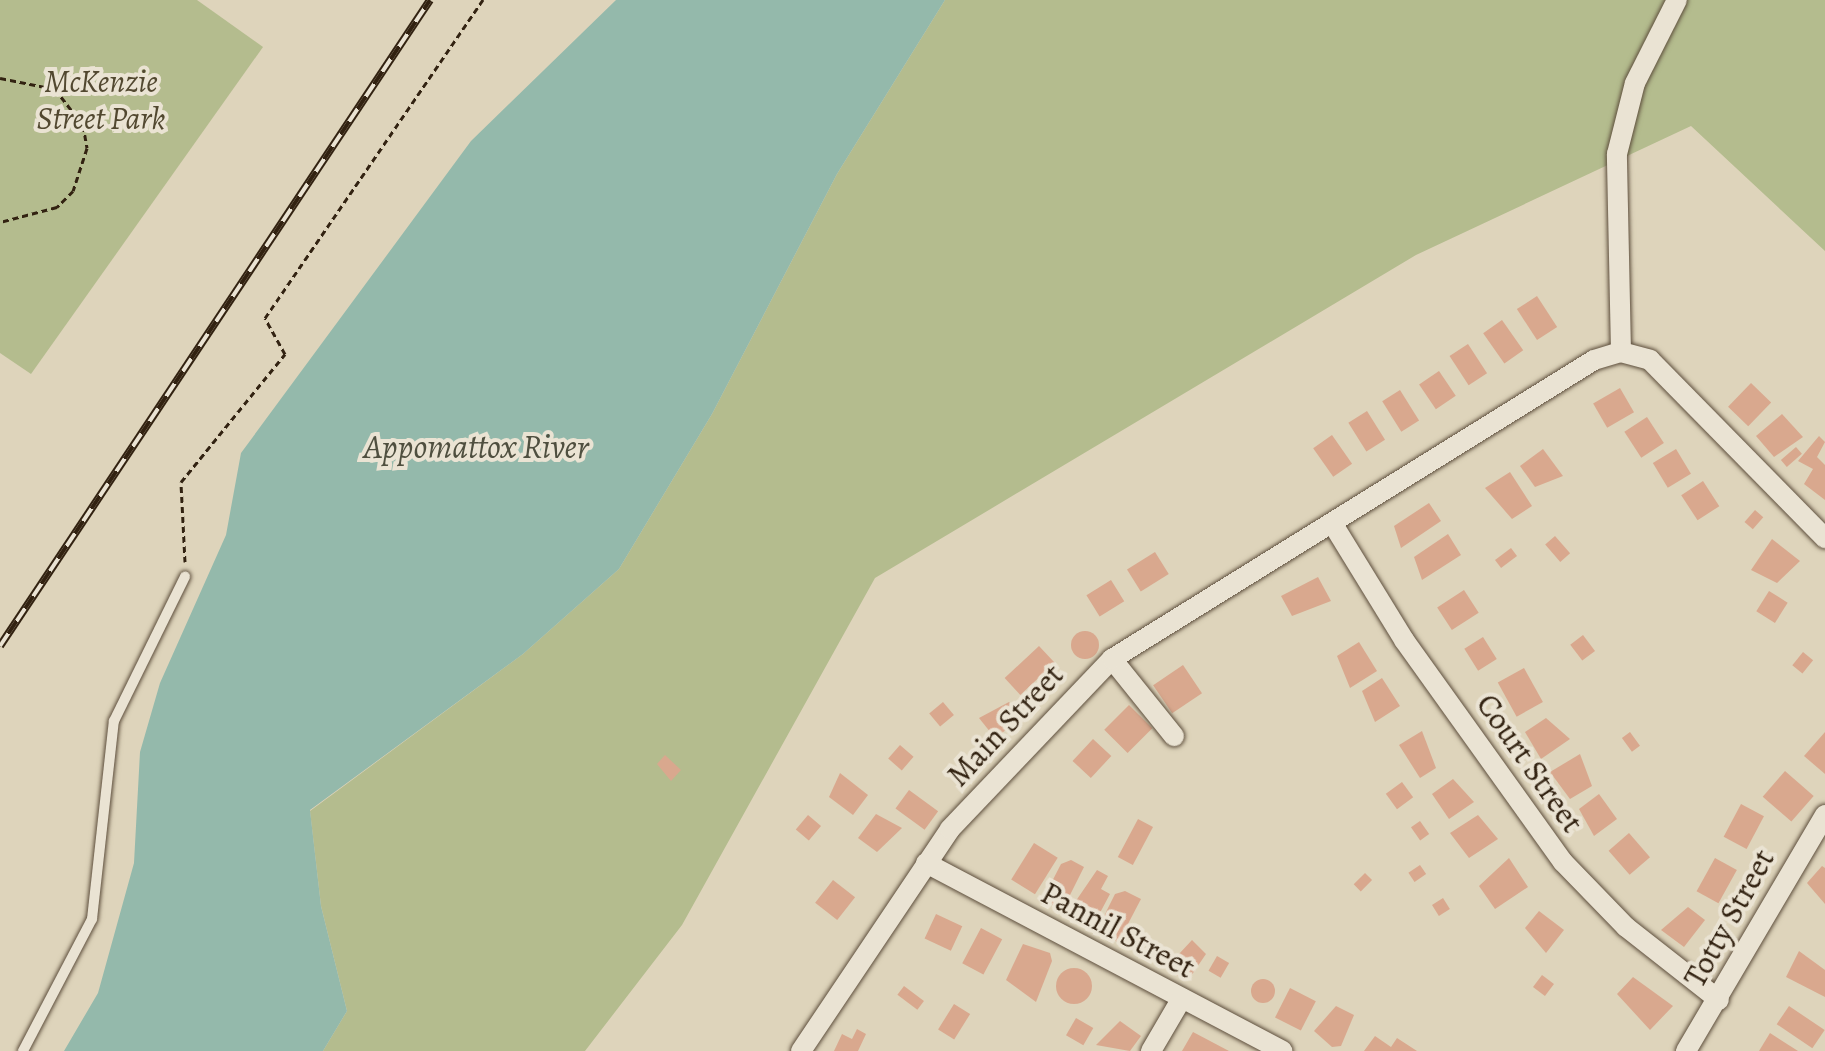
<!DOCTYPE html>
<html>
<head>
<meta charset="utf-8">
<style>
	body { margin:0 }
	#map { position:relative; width:1825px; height:1051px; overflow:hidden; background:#ded4bb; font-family:Alegreya,serif }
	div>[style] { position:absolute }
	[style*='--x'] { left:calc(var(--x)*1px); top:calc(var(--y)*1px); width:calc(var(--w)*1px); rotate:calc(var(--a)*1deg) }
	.green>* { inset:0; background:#b4bc8e }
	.water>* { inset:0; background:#94b9ab }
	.building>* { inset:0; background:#d9a88e; transform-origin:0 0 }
	.round { border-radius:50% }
	.path>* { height:3px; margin-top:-1.5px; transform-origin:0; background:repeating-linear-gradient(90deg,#322211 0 6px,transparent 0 10px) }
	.roads { filter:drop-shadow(0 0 2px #5d4e3c) drop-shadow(0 0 2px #5d4e3c) }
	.lane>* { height:10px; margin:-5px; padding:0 5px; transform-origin:5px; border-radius:5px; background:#eae3d3 }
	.street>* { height:20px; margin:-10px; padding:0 10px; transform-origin:10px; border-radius:10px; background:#eae3d3 }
	.rail>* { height:8px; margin-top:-4px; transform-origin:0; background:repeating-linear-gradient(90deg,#eae3d3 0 15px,#322211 0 30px); box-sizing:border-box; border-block:2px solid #322211 }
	span { translate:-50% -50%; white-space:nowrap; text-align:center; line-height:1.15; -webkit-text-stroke:8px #eae3d3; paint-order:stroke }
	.park-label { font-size:32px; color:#524830; font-style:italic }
	.street-label { font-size:32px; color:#322211 }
	.water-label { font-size:34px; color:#4f4f3f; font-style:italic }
</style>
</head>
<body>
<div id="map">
	<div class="green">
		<i style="clip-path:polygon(0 0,197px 0,263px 47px,31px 374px,0 353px)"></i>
		<i style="clip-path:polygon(945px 0,1825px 0,1825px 251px,1691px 126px,1416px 255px,875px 578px,682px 925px,585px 1051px,323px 1051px,347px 1011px,321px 906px,310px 811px,523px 654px,619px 569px,712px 414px,837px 174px)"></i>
	</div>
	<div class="water">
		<i style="clip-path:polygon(616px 0,945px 0,837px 174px,712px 414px,619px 569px,523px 654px,310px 810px,321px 906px,347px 1011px,323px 1051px,64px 1051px,98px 993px,134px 863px,140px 752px,160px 683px,226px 535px,241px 453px,471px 141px)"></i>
	</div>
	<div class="building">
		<i style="left:1537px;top:296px;width:37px;height:24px;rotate:57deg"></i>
		<i style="left:1502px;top:320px;width:37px;height:23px;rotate:55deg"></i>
		<i style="left:1468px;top:344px;width:35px;height:22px;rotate:57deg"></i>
		<i style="left:1439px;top:371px;width:30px;height:24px;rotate:56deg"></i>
		<i style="left:1751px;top:383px;width:28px;height:33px;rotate:44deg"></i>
		<i style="left:1620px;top:388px;width:28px;height:31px;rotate:60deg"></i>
		<i style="left:1400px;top:390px;width:36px;height:21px;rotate:58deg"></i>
		<i style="left:1367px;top:411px;width:34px;height:22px;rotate:58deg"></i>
		<i style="clip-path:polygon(1782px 414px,1803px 437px,1774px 457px,1756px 436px)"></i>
		<i style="left:1647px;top:417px;width:31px;height:27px;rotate:57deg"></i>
		<i style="left:1332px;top:435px;width:35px;height:23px;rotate:55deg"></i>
		<i style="clip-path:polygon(1819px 436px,1825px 442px,1817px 457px,1825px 465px,1825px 500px,1804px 484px,1813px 469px,1798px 461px)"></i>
		<i style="left:1796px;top:447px;width:9px;height:20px;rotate:49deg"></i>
		<i style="clip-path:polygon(1543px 449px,1563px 476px,1535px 487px,1520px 466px)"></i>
		<i style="left:1676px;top:449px;width:29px;height:27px;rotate:59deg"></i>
		<i style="clip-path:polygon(1510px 472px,1532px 506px,1512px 519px,1485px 488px)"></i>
		<i style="left:1703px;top:481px;width:30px;height:26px;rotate:57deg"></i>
		<i style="clip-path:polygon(1429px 503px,1441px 521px,1401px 548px,1394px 526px)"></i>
		<i style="left:1755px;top:510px;width:11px;height:16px;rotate:41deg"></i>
		<i style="clip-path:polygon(1448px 534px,1461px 555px,1422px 580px,1414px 557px)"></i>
		<i style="left:1555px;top:536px;width:23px;height:13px;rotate:49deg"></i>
		<i style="clip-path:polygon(1772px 539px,1800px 561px,1777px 583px,1751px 570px)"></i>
		<i style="left:1511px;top:548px;width:10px;height:20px;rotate:53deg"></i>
		<i style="left:1155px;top:552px;width:26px;height:33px;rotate:58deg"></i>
		<i style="clip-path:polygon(1318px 577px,1331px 601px,1292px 616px,1281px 596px)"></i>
		<i style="left:1111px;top:580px;width:25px;height:29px;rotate:58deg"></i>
		<i style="left:1464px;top:590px;width:27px;height:32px;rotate:57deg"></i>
		<i style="left:1769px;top:591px;width:22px;height:24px;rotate:32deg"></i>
		<i class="round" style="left:1071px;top:631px;width:28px;height:28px"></i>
		<i style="left:1583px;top:635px;width:20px;height:16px;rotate:53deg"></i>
		<i style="left:1483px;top:637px;width:26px;height:22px;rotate:58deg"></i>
		<i style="clip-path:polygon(1359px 642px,1377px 671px,1350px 688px,1337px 656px)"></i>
		<i style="left:1039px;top:646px;width:23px;height:47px;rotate:47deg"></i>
		<i style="left:1803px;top:652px;width:13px;height:17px;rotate:39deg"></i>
		<i style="left:1183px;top:665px;width:34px;height:36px;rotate:56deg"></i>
		<i style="left:1524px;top:668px;width:39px;height:30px;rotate:61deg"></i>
		<i style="clip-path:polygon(1382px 678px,1400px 706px,1375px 722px,1362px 691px)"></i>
		<i style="left:943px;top:702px;width:17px;height:18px;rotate:50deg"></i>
		<i style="clip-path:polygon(1009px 702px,1022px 718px,995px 738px,979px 718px)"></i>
		<i style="left:1129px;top:705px;width:33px;height:35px;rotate:45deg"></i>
		<i style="clip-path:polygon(1546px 718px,1570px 739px,1541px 759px,1525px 732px)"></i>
		<i style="clip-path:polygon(1422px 731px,1436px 768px,1420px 778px,1399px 745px)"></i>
		<i style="left:1630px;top:732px;width:17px;height:10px;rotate:54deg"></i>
		<i style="clip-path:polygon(1825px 732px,1825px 774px,1804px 756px)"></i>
		<i style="left:1093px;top:739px;width:25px;height:30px;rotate:43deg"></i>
		<i style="left:900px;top:745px;width:18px;height:18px;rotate:41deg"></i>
		<i style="clip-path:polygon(1580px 754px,1592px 786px,1570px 799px,1550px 772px)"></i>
		<i style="clip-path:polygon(665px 755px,681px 770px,671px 781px,657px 764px)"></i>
		<i style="left:1785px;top:771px;width:38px;height:34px;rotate:41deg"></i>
		<i style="clip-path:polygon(840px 773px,868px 795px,853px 815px,829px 797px)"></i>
		<i style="clip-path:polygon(1453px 779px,1474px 802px,1449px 819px,1432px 794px)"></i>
		<i style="left:1402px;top:782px;width:19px;height:20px;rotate:54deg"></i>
		<i style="left:909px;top:790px;width:36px;height:23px;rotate:36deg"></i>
		<i style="clip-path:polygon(1599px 794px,1617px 819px,1594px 836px,1579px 809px)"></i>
		<i style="left:1741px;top:804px;width:26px;height:37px;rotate:28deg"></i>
		<i style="clip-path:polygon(876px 814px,902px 828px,877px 852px,858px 838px)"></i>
		<i style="left:808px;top:815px;width:17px;height:19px;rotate:40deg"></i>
		<i style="clip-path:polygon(1478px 815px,1498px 839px,1469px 858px,1450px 833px)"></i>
		<i style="left:1138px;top:819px;width:17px;height:43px;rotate:28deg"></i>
		<i style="left:1420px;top:821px;width:16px;height:11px;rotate:55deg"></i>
		<i style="left:1629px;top:833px;width:32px;height:27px;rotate:49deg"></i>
		<i style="left:1034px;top:843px;width:28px;height:43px;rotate:32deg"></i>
		<i style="clip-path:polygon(1509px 858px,1528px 887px,1495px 909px,1479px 886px)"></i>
		<i style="left:1715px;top:858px;width:25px;height:38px;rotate:29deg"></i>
		<i style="clip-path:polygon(1071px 860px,1084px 867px,1061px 913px,1044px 897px,1061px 864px)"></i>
		<i style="left:1420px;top:865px;width:11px;height:14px;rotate:56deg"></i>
		<i style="clip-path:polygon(1822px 866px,1825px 868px,1825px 904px,1807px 883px)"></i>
		<i style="clip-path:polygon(1097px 870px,1108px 876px,1101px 889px,1110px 894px,1094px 924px,1083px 924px,1069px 911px)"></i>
		<i style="left:1365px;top:873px;width:10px;height:16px;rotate:45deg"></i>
		<i style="left:833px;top:880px;width:28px;height:29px;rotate:38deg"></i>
		<i style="clip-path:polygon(1125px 891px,1141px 899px,1118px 943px,1099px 926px,1115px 894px)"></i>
		<i style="left:1443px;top:898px;width:13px;height:13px;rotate:58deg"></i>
		<i style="clip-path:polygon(1688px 907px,1705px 920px,1684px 947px,1661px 930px)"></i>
		<i style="clip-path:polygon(1539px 911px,1564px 930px,1546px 953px,1525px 928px)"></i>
		<i style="left:936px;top:914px;width:29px;height:27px;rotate:25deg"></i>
		<i style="left:981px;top:928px;width:24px;height:40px;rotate:28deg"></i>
		<i style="clip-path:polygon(1192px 940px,1206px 954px,1191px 976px,1182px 970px,1178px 976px,1166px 968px)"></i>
		<i style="clip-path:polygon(1023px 944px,1050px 953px,1052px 961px,1036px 1002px,1006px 980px)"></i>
		<i style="clip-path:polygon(1799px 951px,1825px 970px,1825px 997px,1786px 977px)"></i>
		<i style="left:1217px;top:956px;width:14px;height:17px;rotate:30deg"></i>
		<i class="round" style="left:1056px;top:968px;width:36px;height:36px"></i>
		<i style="left:1542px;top:975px;width:15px;height:15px;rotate:37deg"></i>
		<i style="clip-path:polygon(1633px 977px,1673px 1006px,1650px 1030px,1617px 994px)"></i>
		<i class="round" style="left:1251px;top:979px;width:24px;height:24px"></i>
		<i style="left:904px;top:986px;width:25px;height:11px;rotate:37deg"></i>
		<i style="left:1290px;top:988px;width:29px;height:33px;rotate:27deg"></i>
		<i style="left:954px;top:1004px;width:19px;height:30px;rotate:32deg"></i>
		<i style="clip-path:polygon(1336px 1006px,1354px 1015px,1341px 1046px,1332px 1047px,1314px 1031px)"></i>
		<i style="left:1789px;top:1006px;width:43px;height:22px;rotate:34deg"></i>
		<i style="left:1076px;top:1018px;width:20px;height:20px;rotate:30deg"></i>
		<i style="clip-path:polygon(1120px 1021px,1141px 1036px,1130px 1051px,1096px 1045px)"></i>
		<i style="clip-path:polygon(857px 1029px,866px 1034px,858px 1051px,834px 1051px,842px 1034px,852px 1039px)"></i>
		<i style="clip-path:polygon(1193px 1032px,1229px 1051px,1182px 1051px)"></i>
		<i style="clip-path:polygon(1770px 1033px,1798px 1051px,1759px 1051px)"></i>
		<i style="clip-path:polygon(1375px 1036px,1391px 1047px,1397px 1038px,1417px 1051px,1364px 1051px)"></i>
	</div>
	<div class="path">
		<i style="--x:0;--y:78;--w:56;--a:11.3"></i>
		<i style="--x:55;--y:89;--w:46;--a:52.1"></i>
		<i style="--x:83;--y:125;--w:23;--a:80"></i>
		<i style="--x:87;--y:148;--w:45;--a:108"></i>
		<i style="--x:73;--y:191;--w:23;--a:135"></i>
		<i style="--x:57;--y:207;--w:59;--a:165.3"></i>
		<i style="--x:185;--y:562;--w:80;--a:-92.9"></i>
		<i style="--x:181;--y:482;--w:165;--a:-50.9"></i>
		<i style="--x:285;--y:354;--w:41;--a:-119.1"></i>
		<i style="--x:265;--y:318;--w:386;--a:-55.6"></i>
	</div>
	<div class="roads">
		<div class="lane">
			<i style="--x:23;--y:1051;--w:149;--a:-62.4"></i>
			<i style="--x:92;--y:919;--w:199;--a:-83.7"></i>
			<i style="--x:114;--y:721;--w:161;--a:-63.8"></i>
		</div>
		<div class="street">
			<i style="--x:1621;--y:352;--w:198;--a:-91.2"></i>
			<i style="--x:1617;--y:154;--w:73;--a:-75.8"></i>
			<i style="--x:1635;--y:83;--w:93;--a:-63.2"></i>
			<i style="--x:1334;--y:526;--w:134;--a:58.4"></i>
			<i style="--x:1404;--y:640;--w:273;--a:54.4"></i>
			<i style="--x:1563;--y:862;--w:91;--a:45.9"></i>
			<i style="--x:1626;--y:927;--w:118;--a:38.1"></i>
			<i style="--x:1112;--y:659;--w:99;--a:51.2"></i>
			<i style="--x:926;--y:863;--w:403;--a:27.8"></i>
			<i style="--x:801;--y:1051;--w:267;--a:-56.1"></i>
			<i style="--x:950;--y:829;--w:235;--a:-46.4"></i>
			<i style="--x:1112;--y:659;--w:567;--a:-31.81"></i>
			<i style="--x:1594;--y:360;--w:28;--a:-17"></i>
			<i style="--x:1621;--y:352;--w:30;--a:15"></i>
			<i style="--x:1650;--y:360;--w:250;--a:45.5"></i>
			<i style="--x:1151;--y:1051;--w:61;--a:-59.7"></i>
			<i style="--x:1686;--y:1051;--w:274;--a:-59.5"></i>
		</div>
	</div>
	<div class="rail">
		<i style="--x:0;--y:646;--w:776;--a:-56.35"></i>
	</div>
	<div class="park-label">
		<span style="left:101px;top:100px">McKenzie<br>Street Park</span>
	</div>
	<div class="street-label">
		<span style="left:1005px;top:725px;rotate:-47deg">Main Street</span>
		<span style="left:1530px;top:763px;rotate:55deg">Court Street</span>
		<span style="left:1729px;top:918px;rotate:-61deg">Totty Street</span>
		<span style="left:1118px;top:930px;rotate:28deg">Pannil Street</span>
	</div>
	<div class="water-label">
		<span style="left:476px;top:447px">Appomattox River</span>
	</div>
</div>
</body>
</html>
